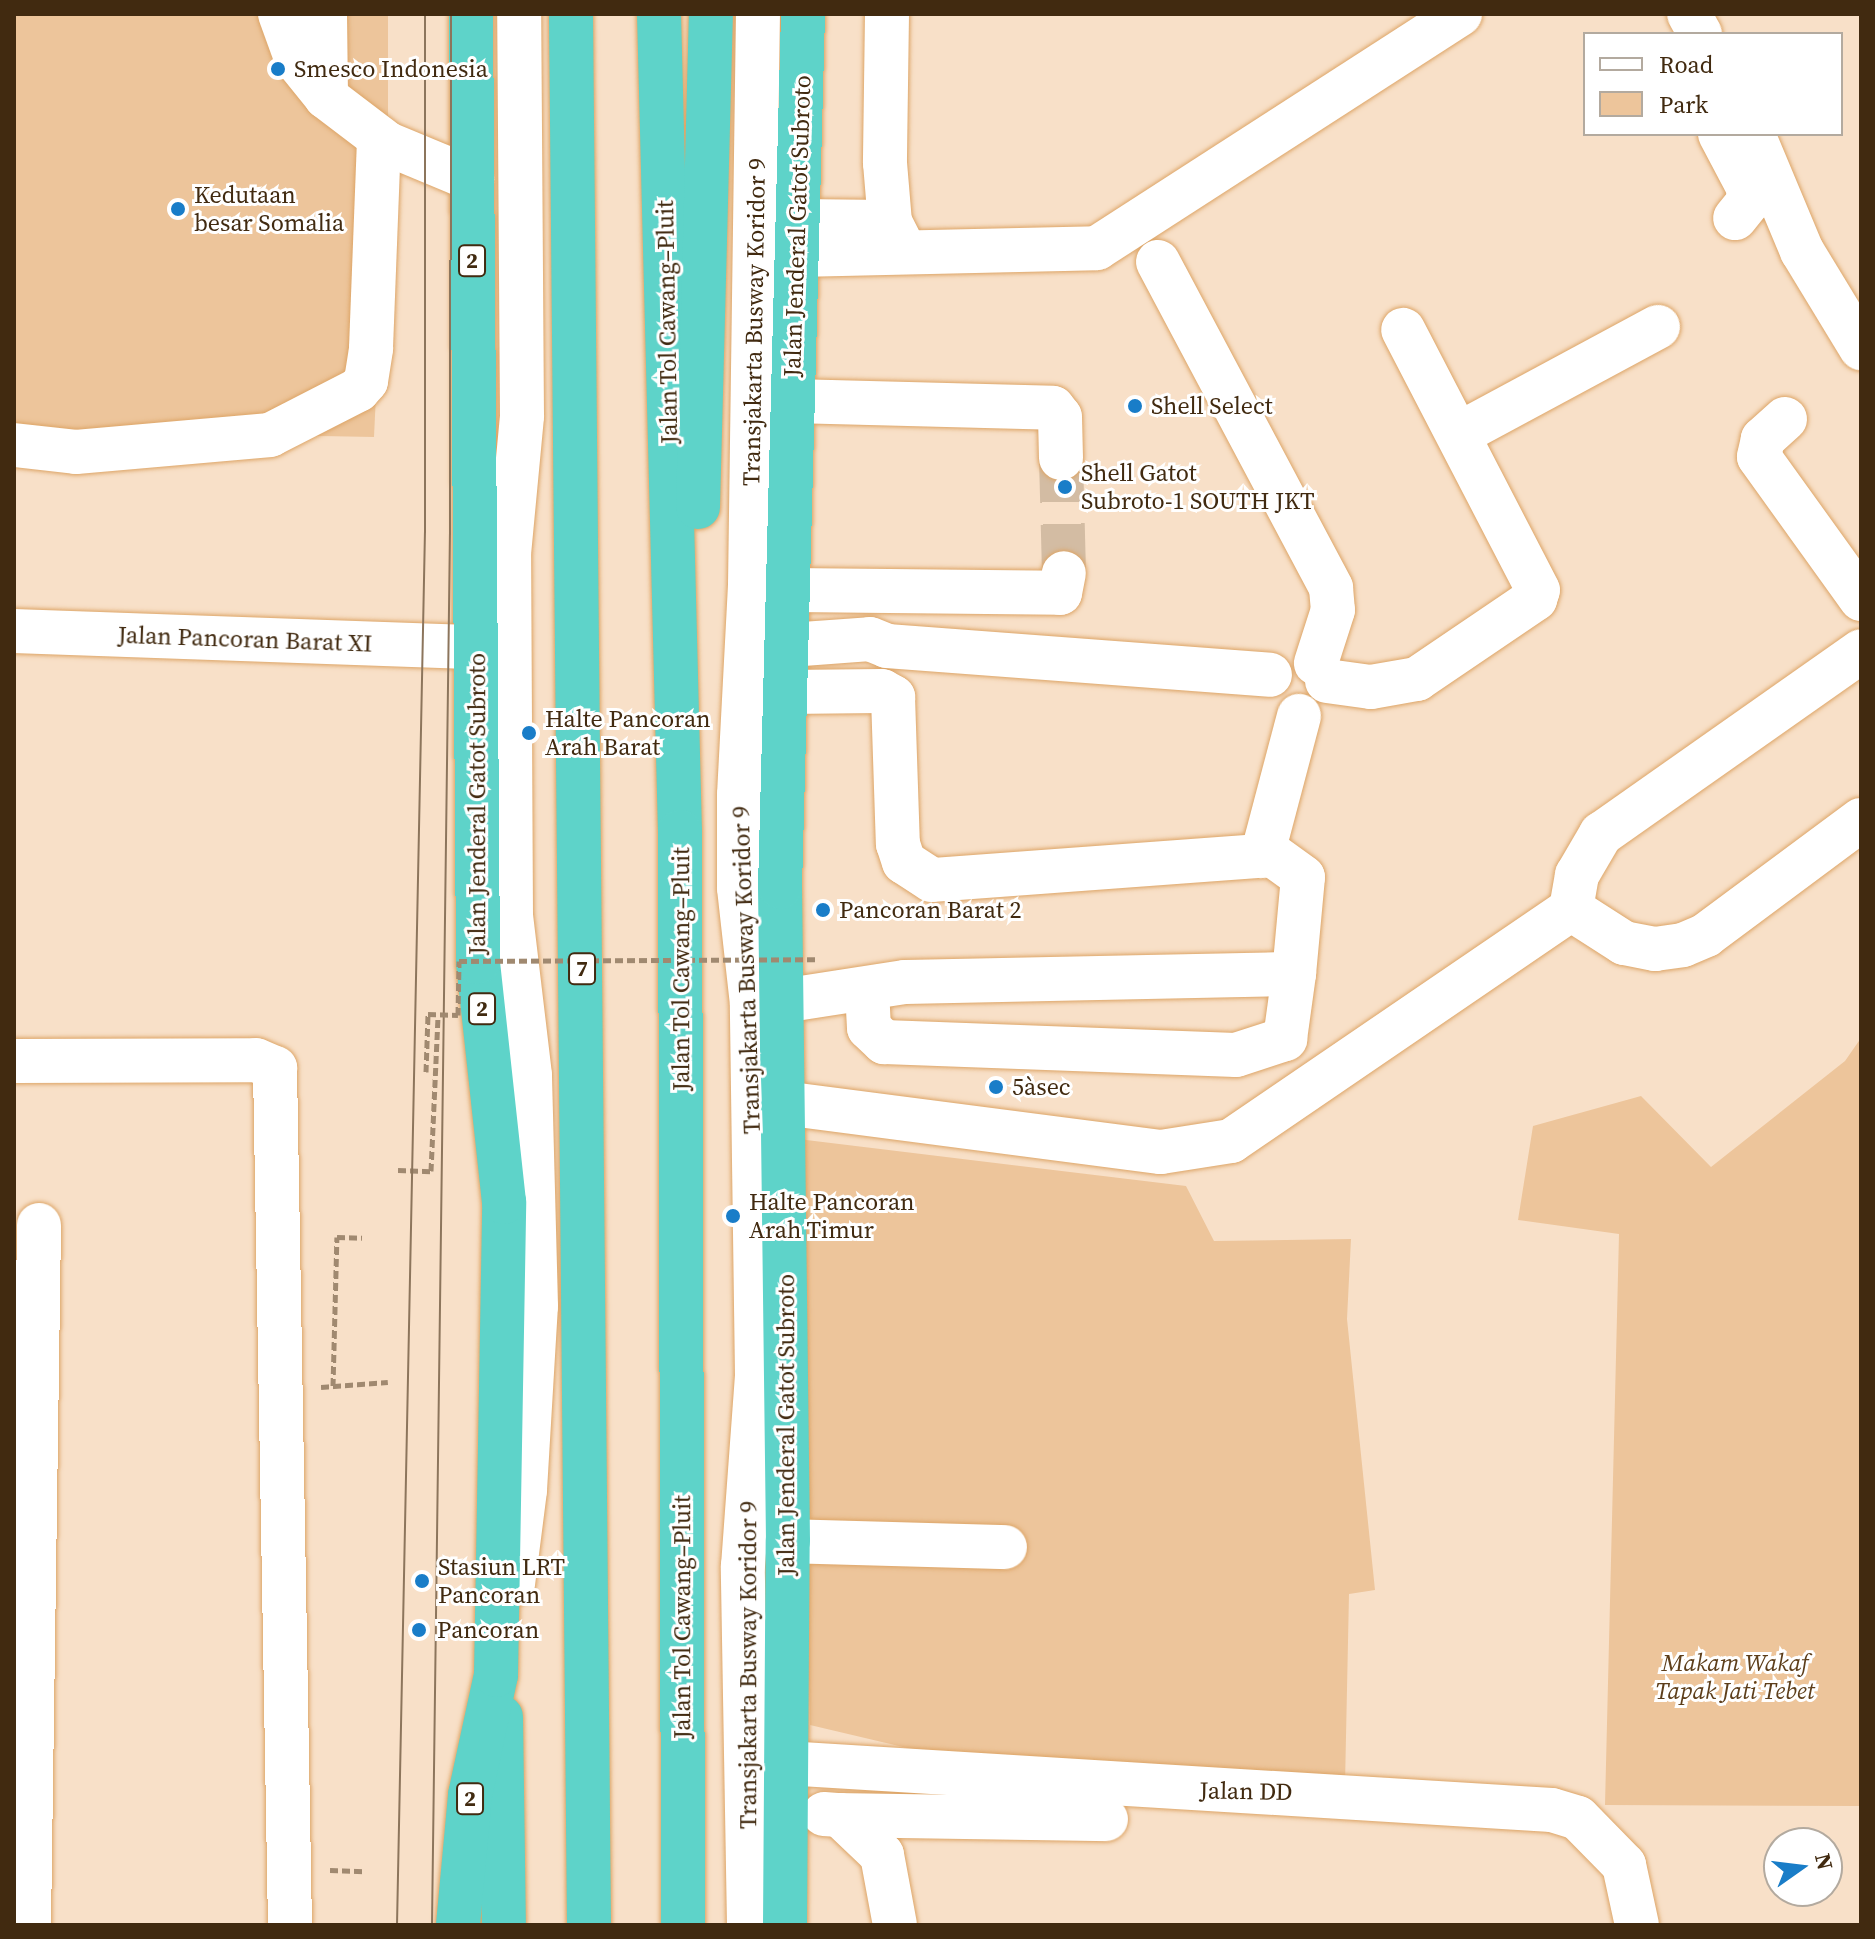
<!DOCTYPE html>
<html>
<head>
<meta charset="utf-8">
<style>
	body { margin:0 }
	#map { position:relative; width:1875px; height:1939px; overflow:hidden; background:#f8e0c8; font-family:"Source Serif 4",serif }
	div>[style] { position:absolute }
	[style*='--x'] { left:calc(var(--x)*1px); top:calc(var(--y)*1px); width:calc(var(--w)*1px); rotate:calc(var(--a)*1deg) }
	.green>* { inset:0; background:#edc59b }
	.minor-tunnel>* { height:44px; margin-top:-22px; transform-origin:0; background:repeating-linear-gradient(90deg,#d3bca3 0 44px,transparent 0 66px) }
	.path>* { height:5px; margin-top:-2.5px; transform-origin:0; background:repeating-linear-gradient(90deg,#a08970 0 8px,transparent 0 12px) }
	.roads { filter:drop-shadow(0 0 2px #dda567) drop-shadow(0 0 2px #dda567) }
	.minor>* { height:44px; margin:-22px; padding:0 22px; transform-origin:22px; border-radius:22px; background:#fff }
	.highway>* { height:44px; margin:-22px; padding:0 22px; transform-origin:22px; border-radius:22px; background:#5ed3c9 }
	.tram>* { height:2px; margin:-1px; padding:0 1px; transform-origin:1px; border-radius:1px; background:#8c755c }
	.path-bridge>* { height:5px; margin-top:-2.5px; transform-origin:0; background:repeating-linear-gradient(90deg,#a08970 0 8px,transparent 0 12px) }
	.dots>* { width:22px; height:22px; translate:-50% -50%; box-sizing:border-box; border:4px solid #fff; border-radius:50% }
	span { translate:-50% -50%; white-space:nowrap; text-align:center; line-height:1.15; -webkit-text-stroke:6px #fff; paint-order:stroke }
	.shield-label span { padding:2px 6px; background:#fff; border:2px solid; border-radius:6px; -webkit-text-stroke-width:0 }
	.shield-label { font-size:22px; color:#412a10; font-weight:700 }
	.poi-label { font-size:24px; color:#412a10 }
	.left { translate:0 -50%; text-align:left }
	.street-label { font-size:24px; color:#412a10 }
	.park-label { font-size:24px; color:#5d3e1a; font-style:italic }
	.frame { position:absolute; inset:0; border:16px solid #412a10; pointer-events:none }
	.legend { position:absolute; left:1583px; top:32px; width:260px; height:104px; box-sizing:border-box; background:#fff; border:2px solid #b3aa9f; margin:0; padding:10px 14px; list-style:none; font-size:24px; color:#412a10 }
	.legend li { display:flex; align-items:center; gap:16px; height:40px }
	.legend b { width:40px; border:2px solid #b3aa9f }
	.north { position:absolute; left:1763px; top:1827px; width:80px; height:80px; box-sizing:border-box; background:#fff; border:2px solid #b3aa9f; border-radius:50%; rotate:76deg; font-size:22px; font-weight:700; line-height:32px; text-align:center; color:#412a10 }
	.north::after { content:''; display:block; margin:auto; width:28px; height:36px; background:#197dc8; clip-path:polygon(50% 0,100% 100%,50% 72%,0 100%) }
</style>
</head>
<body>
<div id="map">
	<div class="green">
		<i style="clip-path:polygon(14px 14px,388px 14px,388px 144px,374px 437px,14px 430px)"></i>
		<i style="clip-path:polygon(1861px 1038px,1861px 1806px,1605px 1805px,1619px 1234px,1518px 1220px,1533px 1126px,1641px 1096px,1711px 1167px,1845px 1061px)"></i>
		<i style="clip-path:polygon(798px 1139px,1186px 1186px,1214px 1241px,1351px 1239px,1347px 1319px,1375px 1590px,1349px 1594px,1345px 1785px,920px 1751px,810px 1725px)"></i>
	</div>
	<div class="minor-tunnel">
		<i style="--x:1061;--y:458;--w:115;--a:88.5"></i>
	</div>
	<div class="path">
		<i style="--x:398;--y:1170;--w:33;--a:2"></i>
		<i style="--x:431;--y:1171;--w:154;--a:-87.4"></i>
		<i style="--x:333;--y:1386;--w:149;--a:-88.5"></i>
		<i style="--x:337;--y:1237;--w:25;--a:2"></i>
		<i style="--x:321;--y:1387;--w:67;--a:-4.3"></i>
		<i style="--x:330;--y:1870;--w:34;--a:2"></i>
	</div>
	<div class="roads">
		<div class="minor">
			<i style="--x:280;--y:14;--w:50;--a:70.1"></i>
			<i style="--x:297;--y:61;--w:46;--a:51.1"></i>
			<i style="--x:326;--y:97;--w:78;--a:37.2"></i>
			<i style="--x:388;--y:144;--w:91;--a:22.6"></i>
			<i style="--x:325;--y:14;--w:83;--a:89.3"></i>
			<i style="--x:887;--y:14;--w:149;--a:90.8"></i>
			<i style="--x:885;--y:163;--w:59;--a:85.2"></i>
			<i style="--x:890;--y:222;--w:33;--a:63"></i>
			<i style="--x:1689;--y:14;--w:23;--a:61"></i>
			<i style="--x:1720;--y:134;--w:60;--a:62.2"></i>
			<i style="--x:1748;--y:187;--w:14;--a:86"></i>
			<i style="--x:1749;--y:201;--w:22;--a:129"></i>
			<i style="--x:1753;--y:134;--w:127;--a:67.3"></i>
			<i style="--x:1802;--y:251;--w:114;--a:58.7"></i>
			<i style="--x:798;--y:221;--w:92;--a:0.6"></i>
			<i style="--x:797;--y:255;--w:300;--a:-1.3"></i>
			<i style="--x:1097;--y:248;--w:432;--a:-32.8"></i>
			<i style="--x:1158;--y:262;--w:369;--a:62"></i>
			<i style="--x:1331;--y:588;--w:22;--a:85"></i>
			<i style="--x:1333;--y:610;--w:56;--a:107.8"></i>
			<i style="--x:792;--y:401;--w:261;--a:1.5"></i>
			<i style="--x:1053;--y:408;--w:11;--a:52"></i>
			<i style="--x:1060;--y:417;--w:41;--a:88.6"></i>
			<i style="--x:1785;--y:419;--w:30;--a:138"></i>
			<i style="--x:1763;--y:439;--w:18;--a:103"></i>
			<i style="--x:1759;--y:457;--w:175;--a:54.3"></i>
			<i style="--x:1459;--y:434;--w:226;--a:-28.3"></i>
			<i style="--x:14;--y:445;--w:62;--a:6.4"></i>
			<i style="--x:76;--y:452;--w:195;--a:-5"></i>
			<i style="--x:270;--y:435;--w:99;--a:-27.1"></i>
			<i style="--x:358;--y:390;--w:12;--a:-48"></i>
			<i style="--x:366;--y:381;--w:33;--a:-81"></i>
			<i style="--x:371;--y:348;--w:210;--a:-87.8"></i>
			<i style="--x:791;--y:590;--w:269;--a:0.6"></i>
			<i style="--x:1060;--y:593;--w:20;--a:-79"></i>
			<i style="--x:14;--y:631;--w:462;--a:2"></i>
			<i style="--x:789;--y:645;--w:81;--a:-4.2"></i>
			<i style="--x:870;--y:639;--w:18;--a:22"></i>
			<i style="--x:887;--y:646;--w:384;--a:4.3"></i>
			<i style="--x:1327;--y:681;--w:44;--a:7.8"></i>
			<i style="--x:1371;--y:687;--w:47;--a:-9.9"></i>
			<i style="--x:1417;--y:679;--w:143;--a:-34.1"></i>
			<i style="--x:1535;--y:599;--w:9;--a:-72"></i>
			<i style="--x:1538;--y:590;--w:293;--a:-117.4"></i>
			<i style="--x:786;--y:692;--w:96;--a:-0.6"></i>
			<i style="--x:882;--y:691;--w:13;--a:29"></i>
			<i style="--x:893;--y:697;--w:147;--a:88.1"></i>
			<i style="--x:898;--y:844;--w:19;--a:72"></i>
			<i style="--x:904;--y:862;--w:33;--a:33"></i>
			<i style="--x:932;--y:880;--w:331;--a:-4.2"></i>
			<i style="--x:1262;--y:856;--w:145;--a:-75.2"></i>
			<i style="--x:1571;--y:909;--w:63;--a:32.7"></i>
			<i style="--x:1624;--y:943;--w:32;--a:11"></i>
			<i style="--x:1655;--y:949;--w:28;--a:-8"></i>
			<i style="--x:1683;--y:945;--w:25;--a:-23"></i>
			<i style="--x:1706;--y:935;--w:193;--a:-36.6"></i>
			<i style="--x:867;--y:990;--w:38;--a:87"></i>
			<i style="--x:869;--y:1028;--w:21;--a:43"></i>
			<i style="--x:884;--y:1042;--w:352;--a:2.1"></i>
			<i style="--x:1236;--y:1055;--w:52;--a:-18.1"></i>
			<i style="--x:1285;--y:1039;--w:66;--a:-82.1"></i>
			<i style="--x:782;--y:1001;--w:124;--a:-8.8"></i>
			<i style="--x:905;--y:982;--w:389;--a:-1.2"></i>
			<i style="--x:1294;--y:974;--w:97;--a:-84.7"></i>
			<i style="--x:1303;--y:877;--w:44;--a:-144.2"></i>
			<i style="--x:14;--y:1061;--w:242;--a:-0.2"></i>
			<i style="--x:256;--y:1060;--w:21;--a:23"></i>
			<i style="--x:275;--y:1068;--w:857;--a:89"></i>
			<i style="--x:783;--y:1103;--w:381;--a:7.4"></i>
			<i style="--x:1161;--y:1152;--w:71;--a:-8.9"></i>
			<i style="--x:1231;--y:1141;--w:412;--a:-34.3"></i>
			<i style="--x:1571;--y:909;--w:35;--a:-80"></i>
			<i style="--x:1577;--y:875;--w:48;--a:-59.7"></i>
			<i style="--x:1601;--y:834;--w:318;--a:-35.1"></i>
			<i style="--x:788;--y:1541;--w:217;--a:1.6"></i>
			<i style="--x:513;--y:1584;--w:95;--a:-82.7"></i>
			<i style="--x:525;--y:1490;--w:184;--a:-86.6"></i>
			<i style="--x:536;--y:1306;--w:231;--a:-91.5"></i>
			<i style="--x:530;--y:1075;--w:160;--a:-96.8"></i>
			<i style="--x:511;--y:916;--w:362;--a:-90.3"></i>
			<i style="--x:509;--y:554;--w:139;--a:-84.6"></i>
			<i style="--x:522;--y:416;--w:402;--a:-90.4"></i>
			<i style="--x:785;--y:1763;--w:768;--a:3.51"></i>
			<i style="--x:1552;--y:1810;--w:27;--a:17"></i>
			<i style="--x:1578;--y:1818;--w:66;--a:45.6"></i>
			<i style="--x:1624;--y:1865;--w:61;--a:77.8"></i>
			<i style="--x:824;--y:1814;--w:16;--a:4"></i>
			<i style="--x:840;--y:1815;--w:58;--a:43.6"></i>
			<i style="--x:882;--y:1855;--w:71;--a:79.5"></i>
			<i style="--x:840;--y:1815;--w:266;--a:0.9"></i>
			<i style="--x:29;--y:1925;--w:700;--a:-89.18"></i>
			<i style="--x:749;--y:1925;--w:359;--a:-91"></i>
			<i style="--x:743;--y:1566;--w:191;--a:-85.8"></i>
			<i style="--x:757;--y:1376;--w:372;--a:-90.8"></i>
			<i style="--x:752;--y:1004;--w:117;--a:-96.4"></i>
			<i style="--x:739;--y:888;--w:93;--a:-90"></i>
			<i style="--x:739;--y:795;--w:210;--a:-87"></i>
			<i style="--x:750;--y:585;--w:571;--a:-89.2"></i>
		</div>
		<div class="highway">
			<i style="--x:571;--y:14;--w:1911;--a:89.46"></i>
			<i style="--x:659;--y:14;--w:818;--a:88.53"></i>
			<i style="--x:680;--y:832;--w:1093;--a:89.84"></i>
			<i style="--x:698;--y:507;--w:493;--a:-88.5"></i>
			<i style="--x:501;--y:1717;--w:208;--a:89.2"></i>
			<i style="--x:458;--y:1925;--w:131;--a:-84.7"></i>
			<i style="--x:470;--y:1795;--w:123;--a:-77.8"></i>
			<i style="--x:496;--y:1675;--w:473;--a:-89"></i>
			<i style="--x:504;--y:1202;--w:241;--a:-96.2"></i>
			<i style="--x:478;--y:962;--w:948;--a:-90.42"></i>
			<i style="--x:785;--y:1925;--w:384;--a:-89.6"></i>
			<i style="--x:788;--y:1541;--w:654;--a:-90.7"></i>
			<i style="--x:780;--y:887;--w:873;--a:-88.49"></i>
		</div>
	</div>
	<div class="tram">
		<i style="--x:397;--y:1925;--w:1393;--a:-88.85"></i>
		<i style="--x:425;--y:532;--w:518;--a:-90"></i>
		<i style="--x:432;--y:1925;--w:1391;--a:-89.26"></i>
		<i style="--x:450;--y:534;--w:520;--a:-89.89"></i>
	</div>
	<div class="path-bridge">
		<i style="--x:426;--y:1072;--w:58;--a:-88"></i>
		<i style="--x:428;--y:1014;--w:30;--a:2"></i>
		<i style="--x:458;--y:1015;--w:54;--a:-88.9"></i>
		<i style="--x:459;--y:961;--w:356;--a:-0.3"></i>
	</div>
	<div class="dots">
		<i style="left:278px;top:69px;background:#197dc8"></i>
		<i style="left:178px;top:209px;background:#197dc8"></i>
		<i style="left:1135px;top:406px;background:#197dc8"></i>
		<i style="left:1065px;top:487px;background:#197dc8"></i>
		<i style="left:529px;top:733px;background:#197dc8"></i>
		<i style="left:823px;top:910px;background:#197dc8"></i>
		<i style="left:996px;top:1087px;background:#197dc8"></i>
		<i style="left:733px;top:1216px;background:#197dc8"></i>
		<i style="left:422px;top:1581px;background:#197dc8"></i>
		<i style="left:419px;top:1630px;background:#197dc8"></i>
	</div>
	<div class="shield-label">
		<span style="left:472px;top:261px">2</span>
		<span style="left:582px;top:969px">7</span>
		<span style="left:482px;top:1009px">2</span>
		<span style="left:470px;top:1799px">2</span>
	</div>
	<div class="poi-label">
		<span class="left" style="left:294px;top:69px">Smesco Indonesia</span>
		<span class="left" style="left:194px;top:209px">Kedutaan<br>besar Somalia</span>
		<span class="left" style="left:1151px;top:406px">Shell Select</span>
		<span class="left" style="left:1081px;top:487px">Shell Gatot<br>Subroto-1 SOUTH JKT</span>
		<span class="left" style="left:545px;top:733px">Halte Pancoran<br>Arah Barat</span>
		<span class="left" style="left:839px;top:910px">Pancoran Barat 2</span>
		<span class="left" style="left:1012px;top:1087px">5àsec</span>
		<span class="left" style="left:749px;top:1216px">Halte Pancoran<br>Arah Timur</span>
		<span class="left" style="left:438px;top:1581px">Stasiun LRT<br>Pancoran</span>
		<span class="left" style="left:437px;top:1630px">Pancoran</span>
	</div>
	<div class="street-label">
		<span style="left:797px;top:226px;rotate:-88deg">Jalan Jenderal Gatot Subroto</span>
		<span style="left:667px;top:322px;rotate:-91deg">Jalan Tol Cawang–Pluit</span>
		<span style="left:754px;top:322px;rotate:-89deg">Transjakarta Busway Koridor 9</span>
		<span style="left:245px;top:639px;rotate:2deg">Jalan Pancoran Barat XI</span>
		<span style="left:477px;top:804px;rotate:-90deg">Jalan Jenderal Gatot Subroto</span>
		<span style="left:681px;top:969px;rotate:-90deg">Jalan Tol Cawang–Pluit</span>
		<span style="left:746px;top:970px;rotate:-92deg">Transjakarta Busway Koridor 9</span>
		<span style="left:786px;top:1425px;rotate:-90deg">Jalan Jenderal Gatot Subroto</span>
		<span style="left:682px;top:1617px;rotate:-90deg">Jalan Tol Cawang–Pluit</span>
		<span style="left:748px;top:1665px;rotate:-90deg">Transjakarta Busway Koridor 9</span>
		<span style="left:1246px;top:1791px;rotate:1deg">Jalan DD</span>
	</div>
	<div class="park-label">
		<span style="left:1735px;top:1677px">Makam Wakaf<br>Tapak Jati Tebet</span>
	</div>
	<div class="frame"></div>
	<ul class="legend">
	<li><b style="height:10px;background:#fff"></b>Road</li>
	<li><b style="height:22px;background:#edc59b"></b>Park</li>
	</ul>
	<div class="north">N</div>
</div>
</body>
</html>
